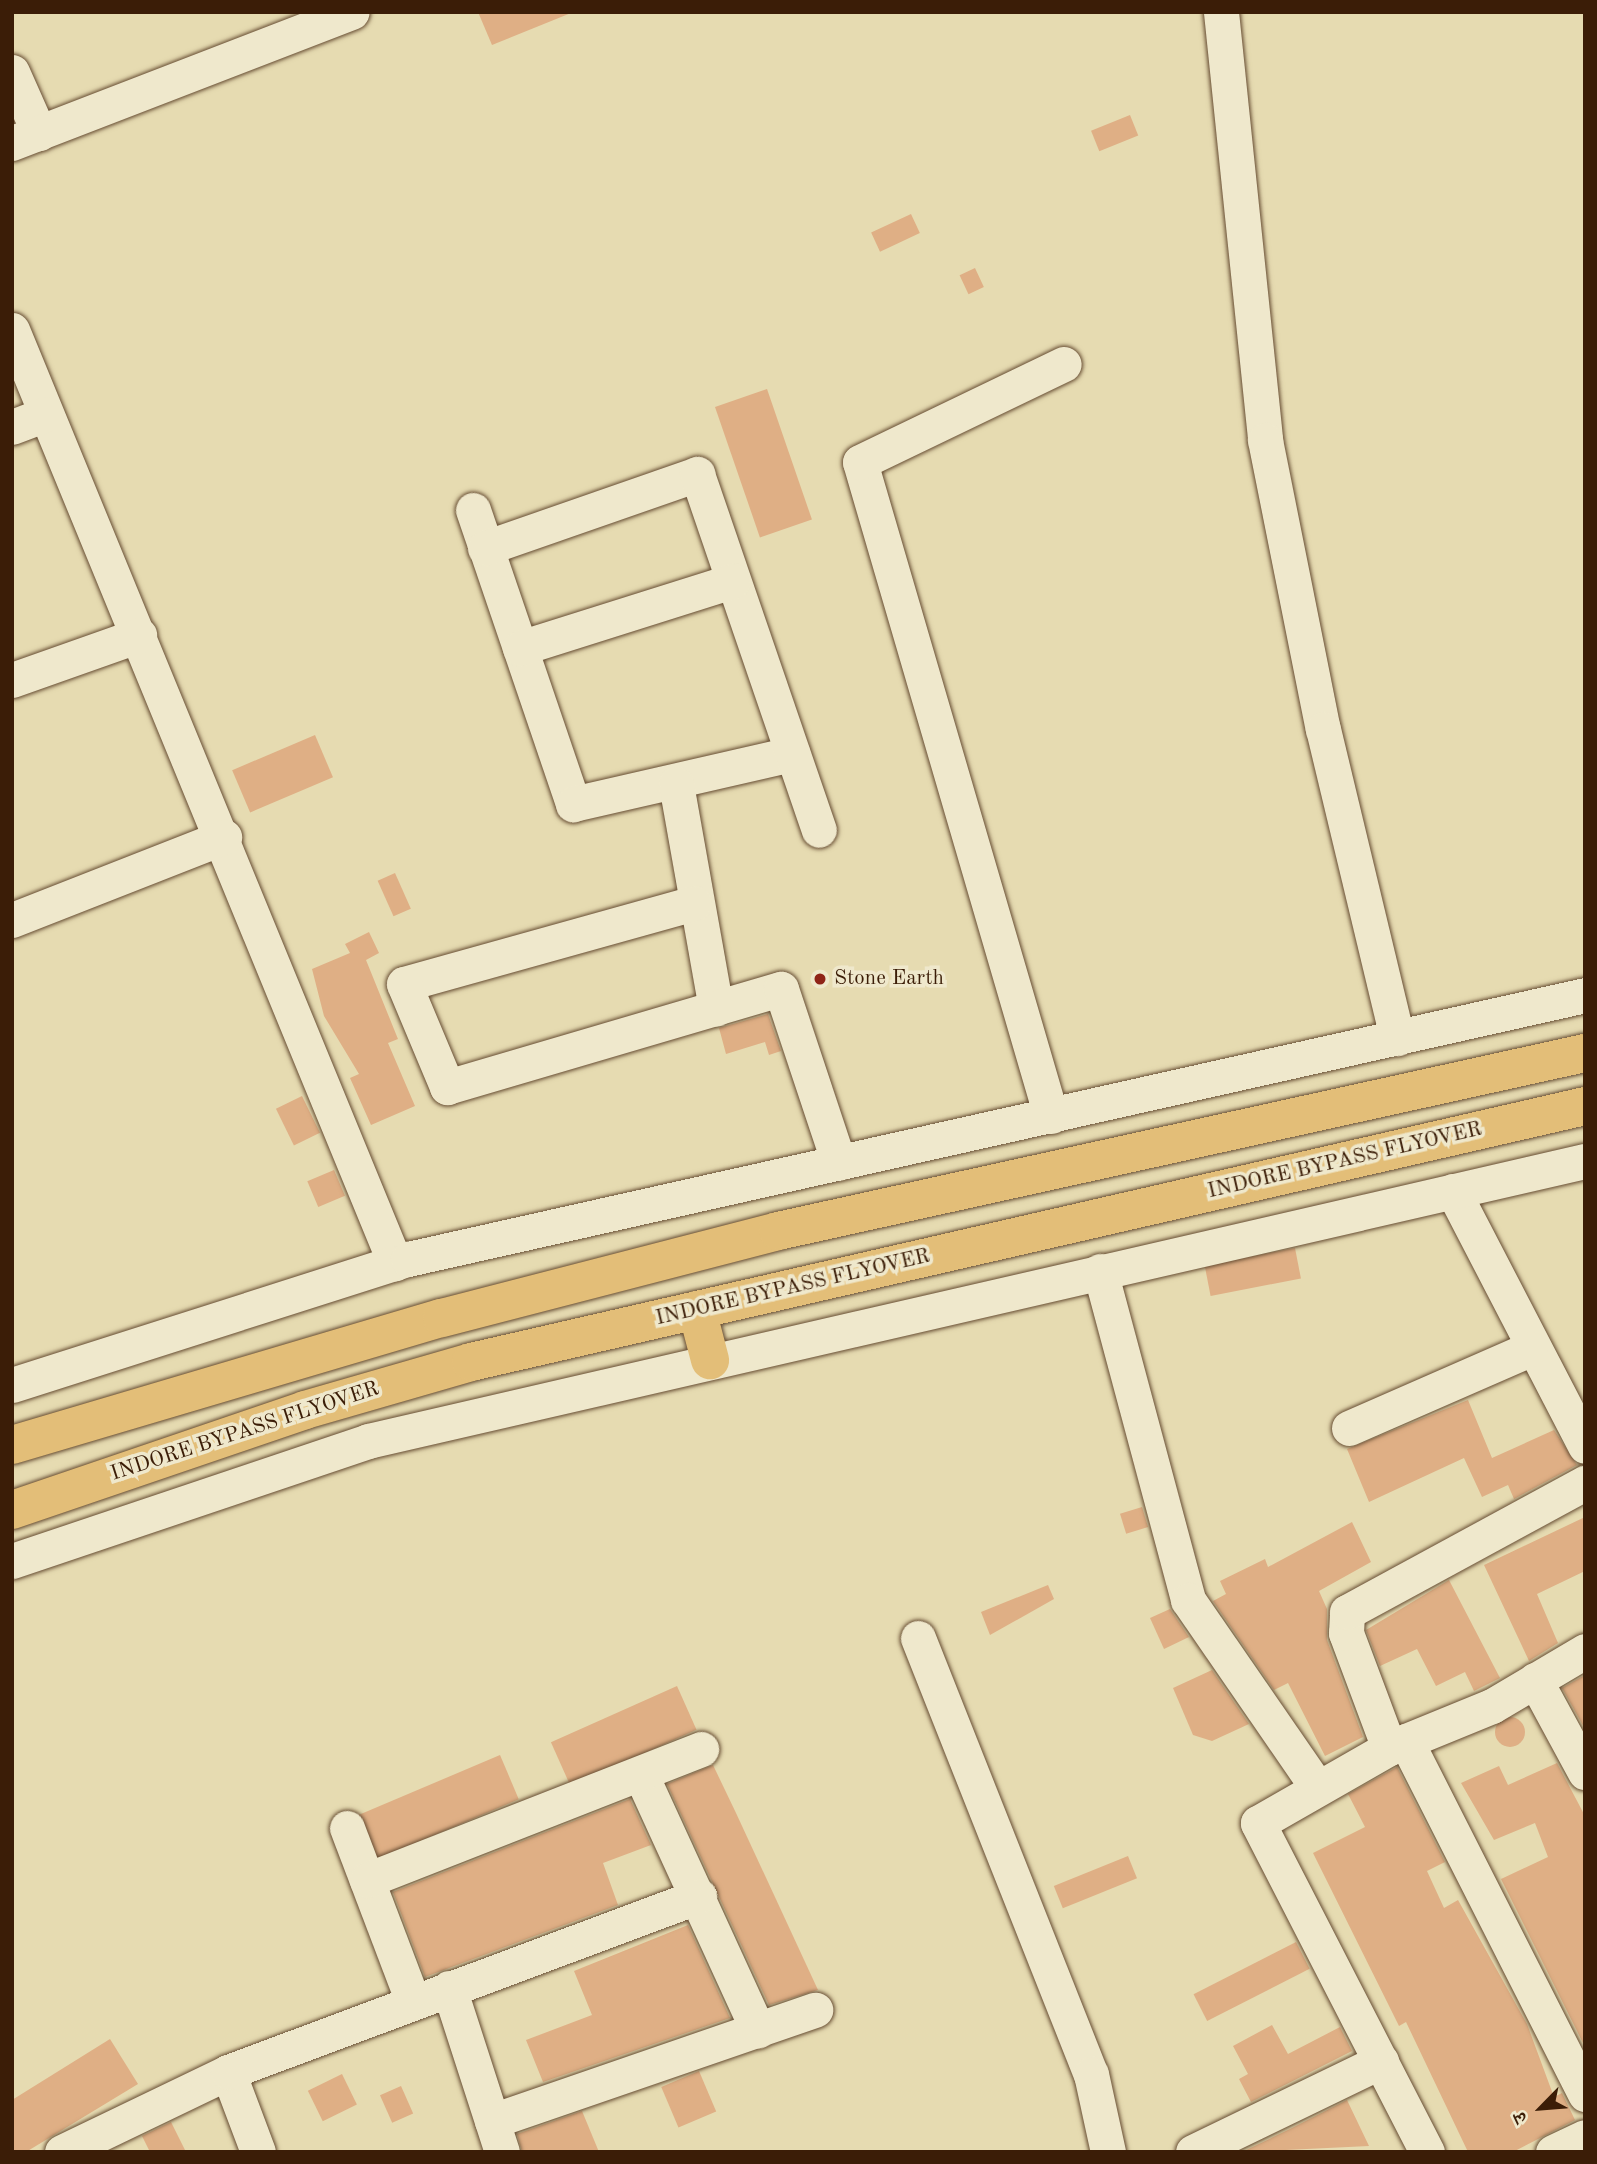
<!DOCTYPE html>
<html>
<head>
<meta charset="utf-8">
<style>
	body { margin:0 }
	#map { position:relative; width:1597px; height:2164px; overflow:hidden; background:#e6dbb1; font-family:"Old Standard TT","Noto Serif Devanagari",serif }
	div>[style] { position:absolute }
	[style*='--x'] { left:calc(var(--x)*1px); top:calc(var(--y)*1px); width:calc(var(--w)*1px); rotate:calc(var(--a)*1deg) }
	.building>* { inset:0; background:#dfaf85; transform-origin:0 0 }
	.round { border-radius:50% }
	.roads { filter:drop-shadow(0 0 2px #664c32) drop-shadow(0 0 2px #664c32) }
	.minor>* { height:35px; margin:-17.5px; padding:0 17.5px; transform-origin:17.5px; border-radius:17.5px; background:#efe8cc }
	.highway>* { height:38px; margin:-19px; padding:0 19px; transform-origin:19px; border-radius:19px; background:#e3be78 }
	.dots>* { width:19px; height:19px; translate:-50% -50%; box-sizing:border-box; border:4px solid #efe8cc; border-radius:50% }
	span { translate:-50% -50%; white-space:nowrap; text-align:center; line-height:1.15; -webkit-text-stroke:7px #efe8cc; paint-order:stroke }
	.poi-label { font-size:21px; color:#3b1d07 }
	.left { translate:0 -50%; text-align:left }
	.street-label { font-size:21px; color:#3b1d07 }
	.frame { position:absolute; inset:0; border:14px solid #3b1d07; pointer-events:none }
	.north { position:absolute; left:1506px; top:2073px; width:70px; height:70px; -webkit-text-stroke:5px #efe8cc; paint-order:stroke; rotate:245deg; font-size:19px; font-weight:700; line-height:28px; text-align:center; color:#3b1d07 }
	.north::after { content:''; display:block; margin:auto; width:24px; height:32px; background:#3b1d07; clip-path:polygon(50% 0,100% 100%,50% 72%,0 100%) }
</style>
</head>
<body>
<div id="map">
	<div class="building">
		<i style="clip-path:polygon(478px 12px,571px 12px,571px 13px,492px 45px)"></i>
		<i style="left:1130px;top:115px;width:22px;height:42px;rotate:68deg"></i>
		<i style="left:911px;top:214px;width:21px;height:44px;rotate:65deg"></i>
		<i style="left:975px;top:268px;width:21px;height:17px;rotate:65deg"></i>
		<i style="left:767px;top:389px;width:138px;height:55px;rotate:71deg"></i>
		<i style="left:315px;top:735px;width:46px;height:90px;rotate:67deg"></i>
		<i style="left:395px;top:873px;width:39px;height:19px;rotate:66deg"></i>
		<i style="clip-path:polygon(369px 932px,379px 953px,366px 960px,398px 1039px,388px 1043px,415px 1106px,371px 1125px,350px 1078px,359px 1074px,324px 1016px,312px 969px,350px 953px,345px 944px)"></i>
		<i style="clip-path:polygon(768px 1014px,781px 1051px,769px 1055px,765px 1042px,726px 1054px,719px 1028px)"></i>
		<i style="left:302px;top:1096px;width:41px;height:29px;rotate:64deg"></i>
		<i style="left:334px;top:1170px;width:28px;height:29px;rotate:67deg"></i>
		<i style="left:1295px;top:1248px;width:31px;height:92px;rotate:79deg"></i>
		<i style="clip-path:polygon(1468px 1400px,1492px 1458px,1554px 1430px,1577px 1465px,1514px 1499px,1508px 1485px,1482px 1497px,1464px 1458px,1369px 1502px,1347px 1449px)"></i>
		<i style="left:1142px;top:1507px;width:21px;height:23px;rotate:73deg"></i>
		<i style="clip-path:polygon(1585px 1517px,1585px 1571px,1537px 1594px,1558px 1643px,1529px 1661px,1484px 1565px)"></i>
		<i style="clip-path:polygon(1352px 1522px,1371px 1562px,1319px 1591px,1327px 1609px,1327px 1640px,1363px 1737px,1325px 1756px,1288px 1683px,1274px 1690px,1213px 1601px,1226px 1594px,1220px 1581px,1265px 1559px,1268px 1567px)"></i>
		<i style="clip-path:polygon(1449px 1580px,1500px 1678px,1474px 1691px,1465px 1672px,1436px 1686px,1417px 1649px,1380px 1666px,1366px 1630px)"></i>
		<i style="clip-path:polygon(1048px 1585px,1054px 1599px,990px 1635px,981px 1612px)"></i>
		<i style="clip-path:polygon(1170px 1609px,1189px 1637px,1164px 1649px,1150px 1618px)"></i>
		<i style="clip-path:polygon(1212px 1670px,1249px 1724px,1212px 1741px,1193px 1735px,1173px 1688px)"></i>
		<i style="clip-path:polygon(1585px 1675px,1585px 1729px,1562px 1688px)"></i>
		<i style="left:677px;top:1686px;width:48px;height:138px;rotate:66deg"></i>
		<i class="round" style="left:1495px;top:1717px;width:30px;height:30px"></i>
		<i style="left:500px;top:1755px;width:48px;height:155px;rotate:67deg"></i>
		<i style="clip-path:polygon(1557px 1763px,1585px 1816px,1585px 2047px,1501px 1879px,1548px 1857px,1535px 1823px,1494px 1840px,1461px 1783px,1499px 1766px,1508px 1785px)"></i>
		<i style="clip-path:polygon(713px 1765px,736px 1813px,818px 1990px,769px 2005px,667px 1784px)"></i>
		<i style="clip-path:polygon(1397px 1767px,1445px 1862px,1427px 1871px,1444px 1908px,1458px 1900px,1527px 2024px,1554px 2097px,1562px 2093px,1575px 2120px,1513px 2152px,1468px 2152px,1406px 2022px,1399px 2026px,1313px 1853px,1365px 1827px,1348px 1794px)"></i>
		<i style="clip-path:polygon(630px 1799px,651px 1845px,603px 1863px,618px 1905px,425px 1977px,393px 1892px)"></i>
		<i style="left:1128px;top:1856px;width:24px;height:80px;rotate:68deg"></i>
		<i style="clip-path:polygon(688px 1925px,730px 2018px,543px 2082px,526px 2040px,592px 2015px,574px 1971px)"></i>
		<i style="left:1296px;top:1942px;width:30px;height:115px;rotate:63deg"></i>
		<i style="clip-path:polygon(1272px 2025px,1288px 2054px,1340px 2027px,1352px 2051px,1251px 2102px,1239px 2079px,1248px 2074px,1233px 2046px)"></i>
		<i style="clip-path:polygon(110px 2039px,138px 2084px,26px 2152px,12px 2152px,12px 2100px)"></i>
		<i style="left:699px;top:2071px;width:44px;height:41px;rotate:67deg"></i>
		<i style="left:342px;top:2074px;width:34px;height:38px;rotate:64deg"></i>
		<i style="left:401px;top:2086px;width:30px;height:23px;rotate:66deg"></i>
		<i style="clip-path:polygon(1347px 2100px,1369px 2146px,1242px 2152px,1290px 2129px)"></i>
		<i style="clip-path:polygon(582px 2111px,599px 2152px,522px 2152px,517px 2134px)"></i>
		<i style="clip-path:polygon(171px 2122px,186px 2152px,150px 2152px,142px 2136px)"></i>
	</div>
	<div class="roads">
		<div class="minor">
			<i style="--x:1221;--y:12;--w:430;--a:84.1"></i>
			<i style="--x:1265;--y:440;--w:295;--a:78.7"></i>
			<i style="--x:1323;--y:729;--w:318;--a:76.5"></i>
			<i style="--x:12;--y:72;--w:67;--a:66.1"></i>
			<i style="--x:12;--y:143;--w:364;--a:-21.1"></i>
			<i style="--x:12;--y:330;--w:1009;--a:67.68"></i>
			<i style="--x:12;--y:427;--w:36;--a:-21"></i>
			<i style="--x:473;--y:510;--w:311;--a:71.2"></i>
			<i style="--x:573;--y:804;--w:225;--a:-12.9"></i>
			<i style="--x:485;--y:548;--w:225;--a:-19.2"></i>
			<i style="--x:697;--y:474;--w:376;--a:71.1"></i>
			<i style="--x:520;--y:648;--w:223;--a:-17.5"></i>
			<i style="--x:12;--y:680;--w:135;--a:-19.5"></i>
			<i style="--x:676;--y:784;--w:228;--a:79.9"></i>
			<i style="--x:694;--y:903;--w:301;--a:164.4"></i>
			<i style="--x:404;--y:984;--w:112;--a:67.3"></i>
			<i style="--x:447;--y:1087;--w:348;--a:-16.4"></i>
			<i style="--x:781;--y:989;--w:183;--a:71.6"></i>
			<i style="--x:12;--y:920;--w:228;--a:-21.4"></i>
			<i style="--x:1051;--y:1116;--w:681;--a:-106.28"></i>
			<i style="--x:860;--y:462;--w:226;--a:-25.7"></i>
			<i style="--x:1453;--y:1191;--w:287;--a:62.6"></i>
			<i style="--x:1100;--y:1271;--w:341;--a:75"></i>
			<i style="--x:1188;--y:1600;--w:227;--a:55.4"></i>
			<i style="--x:12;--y:1385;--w:416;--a:-17.7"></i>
			<i style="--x:408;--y:1259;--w:1206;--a:-12.64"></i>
			<i style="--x:1349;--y:1428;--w:197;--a:-23.6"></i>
			<i style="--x:12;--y:1561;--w:376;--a:-18.6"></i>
			<i style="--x:368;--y:1441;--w:1249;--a:-12.96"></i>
			<i style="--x:918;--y:1638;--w:469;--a:68.4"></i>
			<i style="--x:1091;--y:2074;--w:80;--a:77.7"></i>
			<i style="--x:1535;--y:1680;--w:105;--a:61.5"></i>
			<i style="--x:1406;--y:1741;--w:396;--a:63.1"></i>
			<i style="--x:1389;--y:1748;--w:123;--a:-110.5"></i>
			<i style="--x:1346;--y:1633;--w:21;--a:-87"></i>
			<i style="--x:1347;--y:1612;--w:271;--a:-28.5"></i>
			<i style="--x:641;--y:1775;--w:281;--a:65.4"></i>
			<i style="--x:347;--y:1828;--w:186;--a:69.2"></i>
			<i style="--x:367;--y:1880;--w:359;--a:-21.4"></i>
			<i style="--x:449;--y:1988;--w:172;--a:72.1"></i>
			<i style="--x:228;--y:2072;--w:85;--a:69.4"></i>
			<i style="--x:492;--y:2121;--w:342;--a:-19"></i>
			<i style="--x:62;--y:2152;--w:184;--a:-25.7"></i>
			<i style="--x:228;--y:2072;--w:503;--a:-20.49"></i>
			<i style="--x:1193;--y:2152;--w:209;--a:-25.8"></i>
			<i style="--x:1427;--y:2152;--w:370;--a:-117.2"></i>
			<i style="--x:1258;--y:1823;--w:151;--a:-29.8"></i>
			<i style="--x:1389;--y:1748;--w:111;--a:-22.2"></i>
			<i style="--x:1492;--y:1706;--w:108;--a:-30.6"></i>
			<i style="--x:1553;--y:2152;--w:35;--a:-25"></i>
		</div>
		<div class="highway">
			<i style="--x:697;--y:1310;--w:52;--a:75.4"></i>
			<i style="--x:12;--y:1445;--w:448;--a:-16.5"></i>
			<i style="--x:442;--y:1318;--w:347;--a:-14.5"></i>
			<i style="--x:778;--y:1231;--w:826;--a:-12.44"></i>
			<i style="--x:12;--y:1510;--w:310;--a:-18.8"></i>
			<i style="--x:305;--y:1410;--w:173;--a:-16.1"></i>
			<i style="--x:471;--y:1362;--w:1143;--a:-12.94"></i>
		</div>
	</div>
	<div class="dots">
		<i style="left:820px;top:979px;background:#8f2418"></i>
	</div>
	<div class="poi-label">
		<span class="left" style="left:834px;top:979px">Stone Earth</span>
	</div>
	<div class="street-label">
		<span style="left:1345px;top:1161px;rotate:-13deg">INDORE BYPASS FLYOVER</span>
		<span style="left:793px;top:1288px;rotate:-13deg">INDORE BYPASS FLYOVER</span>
		<span style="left:245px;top:1432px;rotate:-18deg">INDORE BYPASS FLYOVER</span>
	</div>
	<div class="frame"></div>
	<div class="north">उ</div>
</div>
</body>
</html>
